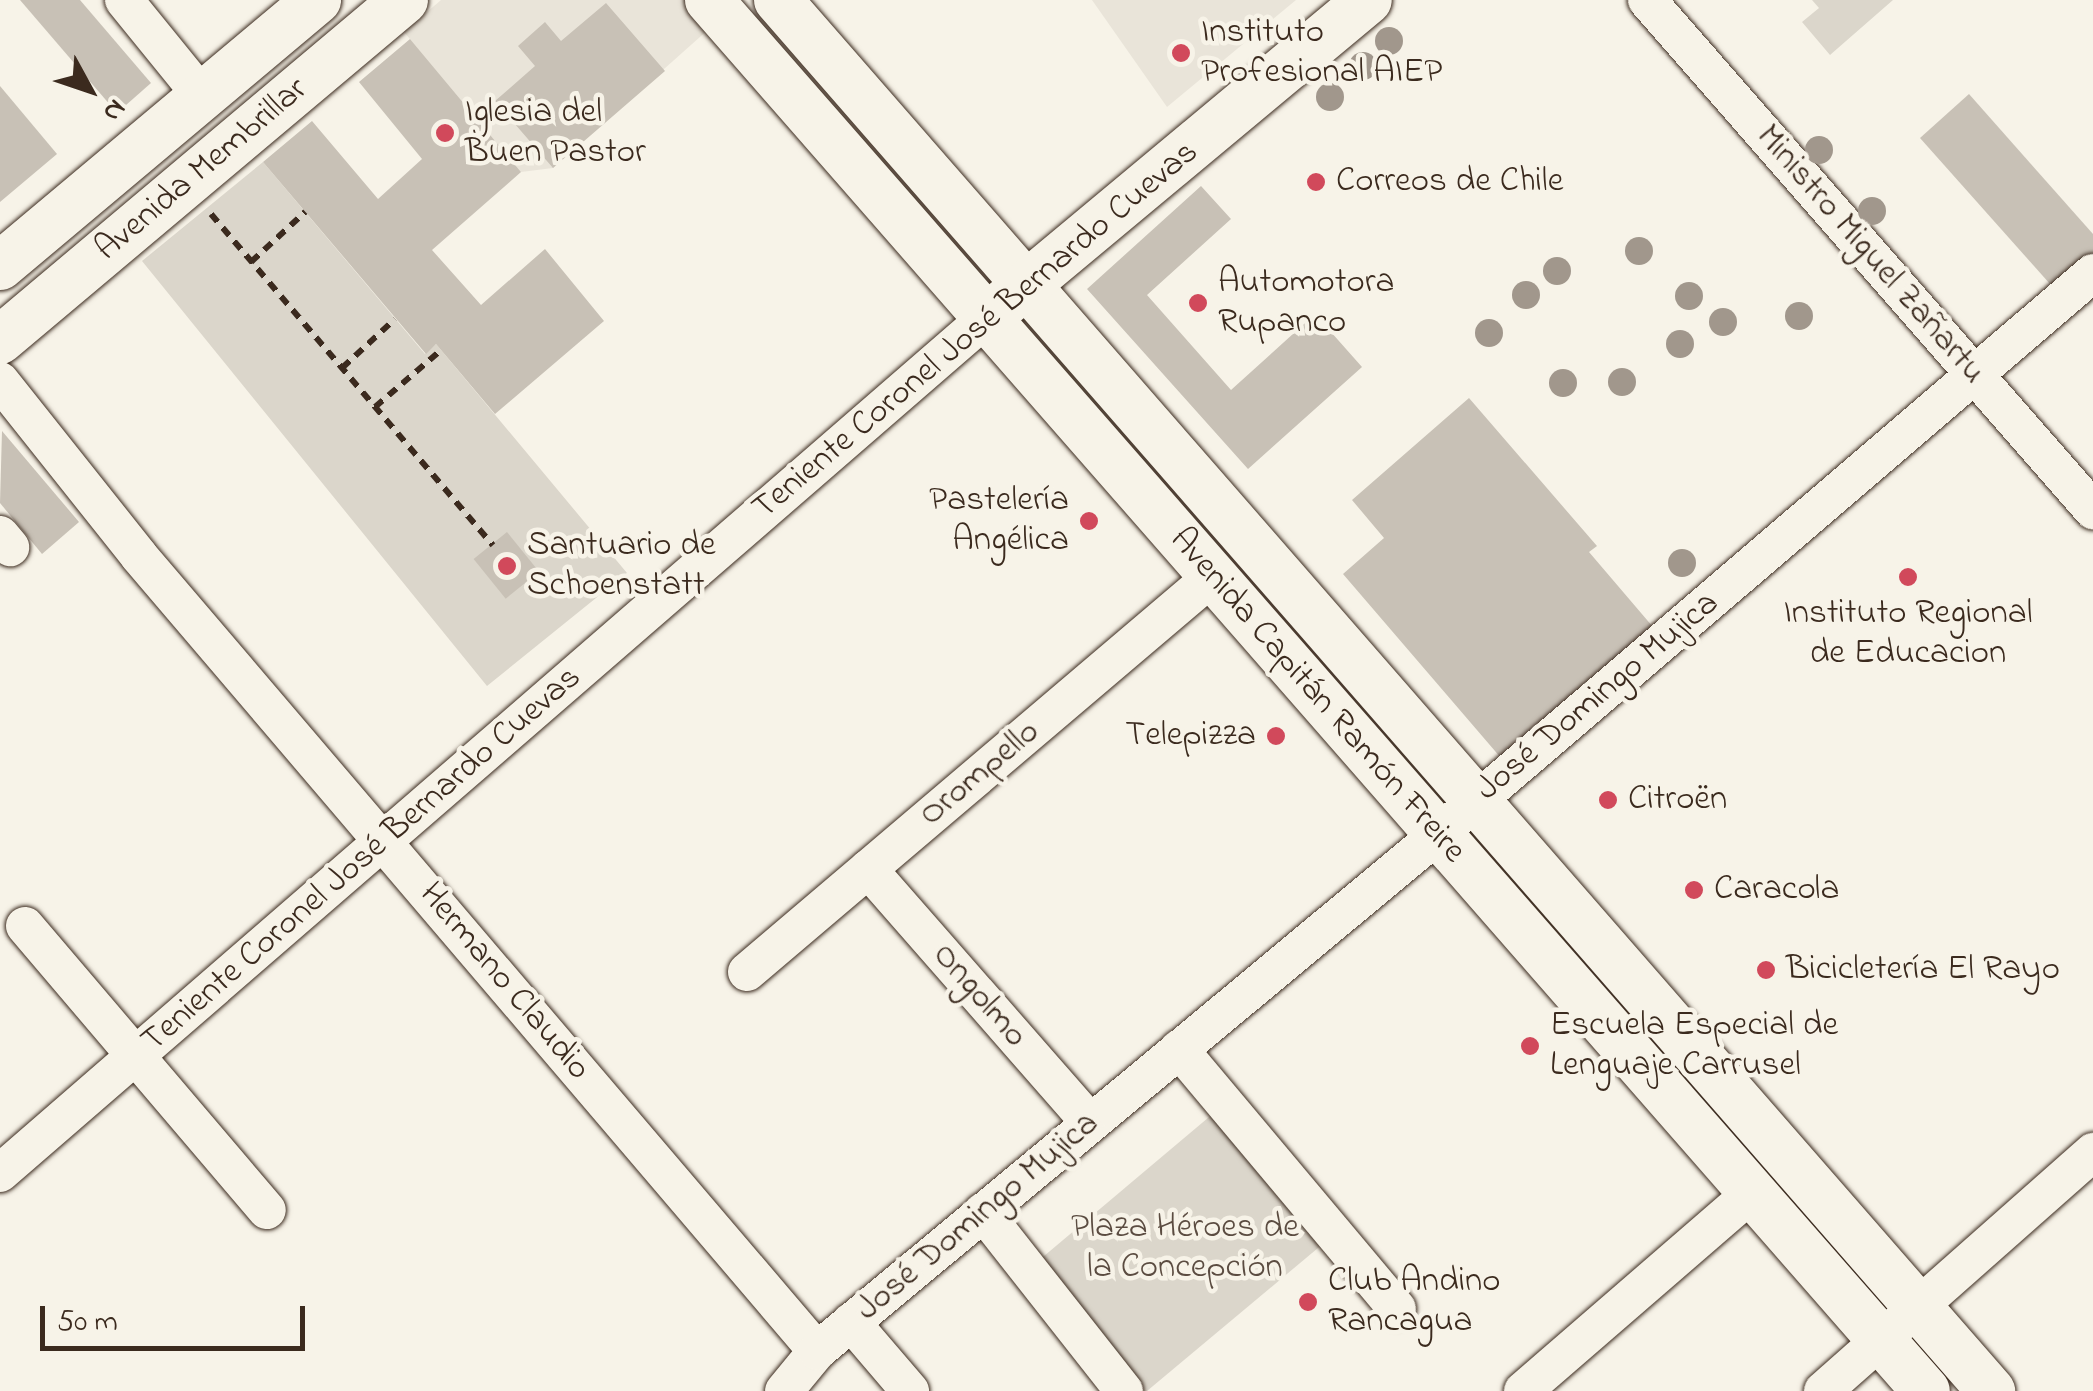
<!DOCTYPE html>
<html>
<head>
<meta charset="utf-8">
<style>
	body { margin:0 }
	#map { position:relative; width:2093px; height:1391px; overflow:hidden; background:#f7f3e8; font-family:"Indie Flower",sans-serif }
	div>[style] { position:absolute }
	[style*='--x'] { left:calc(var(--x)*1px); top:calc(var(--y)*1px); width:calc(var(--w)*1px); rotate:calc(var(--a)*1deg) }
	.built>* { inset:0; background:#e9e4d9 }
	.green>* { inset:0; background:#dbd6cb }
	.building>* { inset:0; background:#c8c1b6; transform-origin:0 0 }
	.path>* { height:6px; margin-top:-3px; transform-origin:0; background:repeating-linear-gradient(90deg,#3b2a1e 0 10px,transparent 0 18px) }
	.roads { filter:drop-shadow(0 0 2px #3b2a1e) drop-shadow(0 0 2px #3b2a1e) }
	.minor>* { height:38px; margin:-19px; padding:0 19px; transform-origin:19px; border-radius:19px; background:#f7f3e8 }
	.major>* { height:48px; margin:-24px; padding:0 24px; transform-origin:24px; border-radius:24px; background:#f7f3e8 }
	.trees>* { width:28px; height:28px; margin:-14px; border-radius:50%; background:#a1978c }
	.dots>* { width:28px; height:28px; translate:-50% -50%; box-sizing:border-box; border:5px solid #f7f3e8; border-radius:50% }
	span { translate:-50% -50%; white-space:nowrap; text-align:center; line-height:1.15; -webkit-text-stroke:9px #f7f3e8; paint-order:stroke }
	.poi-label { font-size:35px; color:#3b2a1e }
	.left { translate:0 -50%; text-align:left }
	.right { translate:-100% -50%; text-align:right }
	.street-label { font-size:35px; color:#3b2a1e }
	.park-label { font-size:35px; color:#5b4c41 }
	.north { position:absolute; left:40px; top:40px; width:100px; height:100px; -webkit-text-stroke:8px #f7f3e8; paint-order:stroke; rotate:130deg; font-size:28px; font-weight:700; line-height:40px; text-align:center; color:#3b2a1e }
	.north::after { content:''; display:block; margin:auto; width:35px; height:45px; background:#3b2a1e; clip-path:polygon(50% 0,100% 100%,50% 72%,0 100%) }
	.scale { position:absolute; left:40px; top:1306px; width:265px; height:45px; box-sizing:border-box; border:5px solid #3b2a1e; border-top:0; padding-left:12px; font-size:30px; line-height:35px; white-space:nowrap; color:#3b2a1e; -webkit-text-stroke:8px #f7f3e8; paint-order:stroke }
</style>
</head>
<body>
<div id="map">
	<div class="built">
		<i style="clip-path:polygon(441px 0,685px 0,710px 28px,553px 168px,521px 172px,404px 32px)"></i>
		<i style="clip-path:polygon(1092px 0,1296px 0,1167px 107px)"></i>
	</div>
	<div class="green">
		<i style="clip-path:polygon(1812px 0,1893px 0,1830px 55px,1802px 22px,1819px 8px)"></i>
		<i style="clip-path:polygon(263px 162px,425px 354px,436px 344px,627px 573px,487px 686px,142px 261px)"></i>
		<i style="clip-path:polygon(1215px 1112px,1324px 1243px,1147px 1391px,1133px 1391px,1031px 1267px)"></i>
	</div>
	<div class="building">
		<i style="clip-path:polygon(20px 0,80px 0,151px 83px,117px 113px)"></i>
		<i style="clip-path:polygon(606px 3px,665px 71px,553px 168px,495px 101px,535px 66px,518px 46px,545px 22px,561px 41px)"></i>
		<i style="clip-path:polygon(410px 39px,521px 172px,432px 250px,481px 305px,545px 249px,604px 321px,495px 414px,436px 344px,426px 354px,263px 162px,312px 121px,378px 199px,422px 159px,359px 82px)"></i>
		<i style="clip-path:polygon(0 86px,57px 154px,0 202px)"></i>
		<i style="clip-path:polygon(1969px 94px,2093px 234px,2093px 262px,2058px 293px,1920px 138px)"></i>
		<i style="clip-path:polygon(1201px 186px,1231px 219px,1147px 295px,1231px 390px,1315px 314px,1362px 367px,1248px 469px,1087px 289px)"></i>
		<i style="clip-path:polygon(1469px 398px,1597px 546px,1589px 552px,1653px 627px,1501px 758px,1343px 574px,1384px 538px,1352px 500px)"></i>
		<i style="clip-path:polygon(2px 431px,79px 522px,42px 554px,0 503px)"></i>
		<i style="left:507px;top:532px;width:51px;height:43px;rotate:51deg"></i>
	</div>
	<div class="path">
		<i style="--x:211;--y:214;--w:435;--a:49.6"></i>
		<i style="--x:251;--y:262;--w:74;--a:-42.8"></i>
		<i style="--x:342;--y:368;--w:72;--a:-42.8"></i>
		<i style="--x:375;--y:407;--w:87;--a:-40.8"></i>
	</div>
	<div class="roads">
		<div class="minor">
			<i style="--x:124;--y:0;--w:124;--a:50.9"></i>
			<i style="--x:1647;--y:0;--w:678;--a:48.83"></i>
			<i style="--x:0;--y:381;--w:223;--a:51.5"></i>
			<i style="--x:139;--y:556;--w:1045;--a:49.54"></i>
			<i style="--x:0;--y:535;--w:16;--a:50"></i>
			<i style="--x:868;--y:869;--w:337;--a:48.8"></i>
			<i style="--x:25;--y:926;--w:373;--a:49.6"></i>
			<i style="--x:747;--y:972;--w:610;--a:-40.35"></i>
			<i style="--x:1179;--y:1049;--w:339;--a:50"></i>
			<i style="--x:0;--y:1173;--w:1302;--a:-40.92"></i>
			<i style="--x:983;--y:1212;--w:228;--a:51.8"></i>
			<i style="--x:851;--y:1322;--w:91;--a:49.5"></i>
			<i style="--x:784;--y:1391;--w:52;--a:-50.5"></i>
			<i style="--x:817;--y:1351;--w:780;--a:-39.75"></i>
			<i style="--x:1417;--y:852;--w:890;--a:-40.58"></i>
			<i style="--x:1523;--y:1391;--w:304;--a:-40.9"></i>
			<i style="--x:1823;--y:1391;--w:361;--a:-41.5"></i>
		</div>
		<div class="major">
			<i style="--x:709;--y:0;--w:1848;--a:48.82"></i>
			<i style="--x:778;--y:0;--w:1846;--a:48.91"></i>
			<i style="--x:0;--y:266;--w:414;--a:-40"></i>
			<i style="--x:1002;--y:305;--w:476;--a:-39.8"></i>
			<i style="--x:0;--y:340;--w:528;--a:-40.08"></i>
		</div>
	</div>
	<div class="trees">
		<i style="left:1389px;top:41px"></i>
		<i style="left:1363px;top:66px"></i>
		<i style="left:1330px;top:97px"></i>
		<i style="left:1819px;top:150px"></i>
		<i style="left:1872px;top:211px"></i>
		<i style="left:1639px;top:251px"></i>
		<i style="left:1557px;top:271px"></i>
		<i style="left:1526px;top:295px"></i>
		<i style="left:1689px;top:296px"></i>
		<i style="left:1799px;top:316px"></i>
		<i style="left:1723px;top:322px"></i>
		<i style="left:1489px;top:333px"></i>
		<i style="left:1680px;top:344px"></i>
		<i style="left:1622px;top:382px"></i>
		<i style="left:1563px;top:383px"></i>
		<i style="left:1682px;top:563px"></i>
	</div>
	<div class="dots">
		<i style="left:1181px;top:53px;background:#d1495b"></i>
		<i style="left:445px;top:133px;background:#d1495b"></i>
		<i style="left:1316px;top:182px;background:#d1495b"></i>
		<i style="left:1198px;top:303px;background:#d1495b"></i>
		<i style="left:1089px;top:521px;background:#d1495b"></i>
		<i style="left:507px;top:566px;background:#d1495b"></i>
		<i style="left:1908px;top:577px;background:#d1495b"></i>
		<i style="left:1276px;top:736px;background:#d1495b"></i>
		<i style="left:1608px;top:800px;background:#d1495b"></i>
		<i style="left:1694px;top:890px;background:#d1495b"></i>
		<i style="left:1766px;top:970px;background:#d1495b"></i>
		<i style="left:1530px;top:1046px;background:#d1495b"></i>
		<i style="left:1308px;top:1302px;background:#d1495b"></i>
	</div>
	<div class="poi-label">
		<span class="left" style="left:1201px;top:53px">Instituto<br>Profesional AIEP</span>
		<span class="left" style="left:465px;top:133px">Iglesia del<br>Buen Pastor</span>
		<span class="left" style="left:1336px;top:182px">Correos de Chile</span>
		<span class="left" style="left:1218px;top:303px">Automotora<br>Rupanco</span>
		<span class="right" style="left:1069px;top:521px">Pastelería<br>Angélica</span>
		<span class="left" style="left:527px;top:566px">Santuario de<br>Schoenstatt</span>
		<span style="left:1908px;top:634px">Instituto Regional<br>de Educacion</span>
		<span class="right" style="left:1256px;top:736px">Telepizza</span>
		<span class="left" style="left:1628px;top:800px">Citroën</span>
		<span class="left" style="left:1714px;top:890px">Caracola</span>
		<span class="left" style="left:1786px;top:970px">Bicicletería El Rayo</span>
		<span class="left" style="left:1550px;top:1046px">Escuela Especial de<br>Lenguaje Carrusel</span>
		<span class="left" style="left:1328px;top:1302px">Club Andino<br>Rancagua</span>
	</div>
	<div class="street-label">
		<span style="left:202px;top:170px;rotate:-40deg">Avenida Membrillar</span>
		<span style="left:1870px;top:255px;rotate:49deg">Ministro Miguel Zañartu</span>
		<span style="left:976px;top:331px;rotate:-40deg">Teniente Coronel José Bernardo Cuevas</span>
		<span style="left:1317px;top:696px;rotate:49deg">Avenida Capitán Ramón Freire</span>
		<span style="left:1598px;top:697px;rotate:-40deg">José Domingo Mujica</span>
		<span style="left:980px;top:774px;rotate:-40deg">Orompello</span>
		<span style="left:362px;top:860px;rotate:-41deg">Teniente Coronel José Bernardo Cuevas</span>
		<span style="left:504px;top:982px;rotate:50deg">Hermano Claudio</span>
		<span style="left:979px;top:996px;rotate:49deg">Ongolmo</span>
		<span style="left:978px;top:1217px;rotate:-40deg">José Domingo Mujica</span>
	</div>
	<div class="park-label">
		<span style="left:1185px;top:1248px">Plaza Héroes de<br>la Concepción</span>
	</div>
	<div class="north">N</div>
	<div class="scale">50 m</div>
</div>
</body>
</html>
